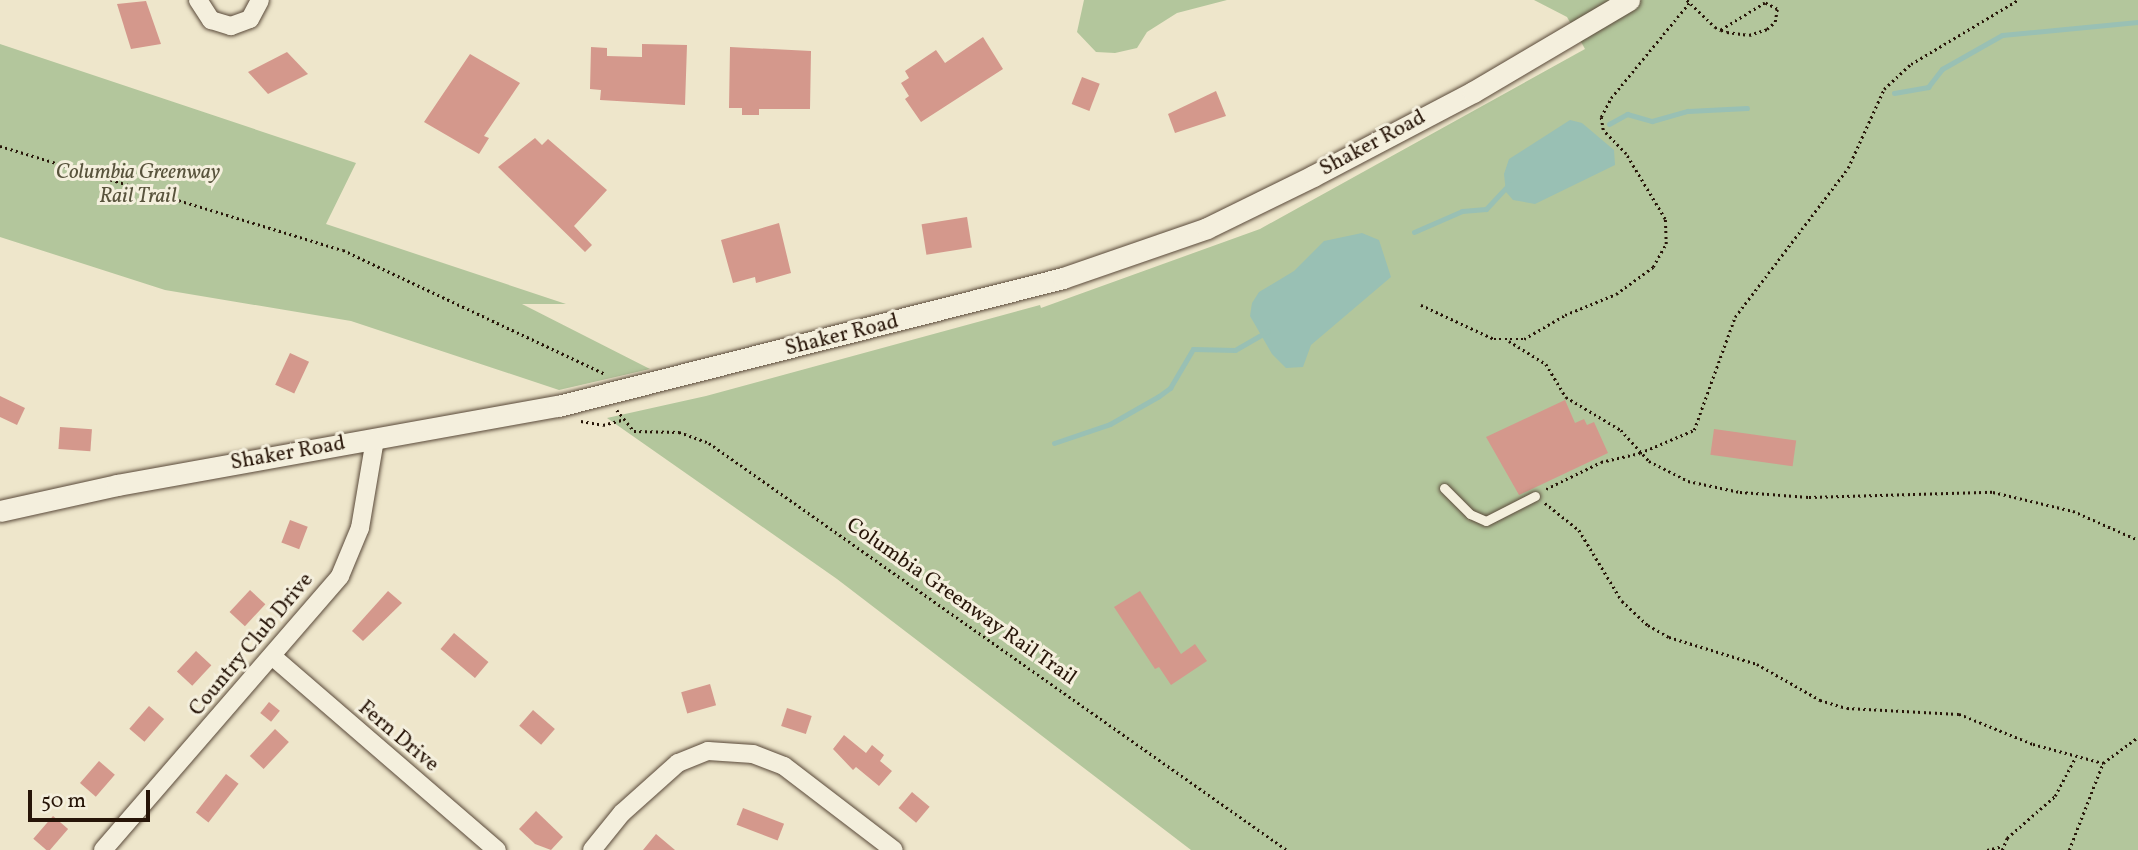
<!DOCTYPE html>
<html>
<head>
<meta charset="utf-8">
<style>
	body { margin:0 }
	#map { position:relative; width:2138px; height:850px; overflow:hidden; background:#eee6cb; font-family:Vollkorn,serif }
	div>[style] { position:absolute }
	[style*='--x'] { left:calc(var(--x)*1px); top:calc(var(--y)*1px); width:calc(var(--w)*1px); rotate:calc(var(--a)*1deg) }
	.green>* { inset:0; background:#b3c69c }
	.water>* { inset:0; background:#99c0b4 }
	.stream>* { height:5px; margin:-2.5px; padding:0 2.5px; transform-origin:2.5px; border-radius:2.5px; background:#99c0b4 }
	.building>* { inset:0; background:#d4988c; transform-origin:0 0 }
	.path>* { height:2.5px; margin-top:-1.25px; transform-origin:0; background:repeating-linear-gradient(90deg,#271508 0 2px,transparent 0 5.5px) }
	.roads { filter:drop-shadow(0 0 2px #594939) drop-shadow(0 0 2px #594939) }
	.service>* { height:9px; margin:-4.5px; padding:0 4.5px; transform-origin:4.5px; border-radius:4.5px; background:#f4efdd }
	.minor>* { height:18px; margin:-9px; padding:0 9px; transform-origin:9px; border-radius:9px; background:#f4efdd }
	.tertiary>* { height:21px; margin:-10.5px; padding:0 10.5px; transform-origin:10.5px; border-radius:10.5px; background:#f4efdd }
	span { translate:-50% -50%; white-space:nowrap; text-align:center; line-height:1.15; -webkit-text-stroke:6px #f4efdd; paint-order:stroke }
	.street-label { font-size:21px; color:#271508 }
	.park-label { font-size:21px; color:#58533c; font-style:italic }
	.scale { position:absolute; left:28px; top:790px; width:122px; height:32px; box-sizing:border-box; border:4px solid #271508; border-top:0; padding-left:9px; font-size:21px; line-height:24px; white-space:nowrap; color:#271508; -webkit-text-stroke:5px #f4efdd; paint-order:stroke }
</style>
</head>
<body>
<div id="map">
	<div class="green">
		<i style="clip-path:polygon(1084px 0,1227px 0,1177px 13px,1147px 32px,1137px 48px,1115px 53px,1096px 52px,1077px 32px)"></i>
		<i style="clip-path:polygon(1534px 0,2138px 0,2138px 850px,1191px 850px,837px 579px,607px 418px,706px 396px,1040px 305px,1041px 308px,1260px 229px,1585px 49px,1567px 17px)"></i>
		<i style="clip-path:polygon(0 44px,356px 163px,326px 224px,566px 304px,522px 304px,650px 369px,559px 390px,351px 321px,165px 290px,0 237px)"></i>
	</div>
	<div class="water">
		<i style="clip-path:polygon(1570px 120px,1582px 123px,1614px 150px,1615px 165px,1535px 204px,1513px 200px,1506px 192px,1504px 174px,1509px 159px)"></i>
		<i style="clip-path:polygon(1362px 233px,1379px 240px,1391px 277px,1311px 345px,1303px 367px,1286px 368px,1272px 354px,1250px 316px,1252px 303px,1259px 292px,1294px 271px,1324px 241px)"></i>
	</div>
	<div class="stream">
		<i style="--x:1894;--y:93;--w:35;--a:-10"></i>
		<i style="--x:1928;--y:87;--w:23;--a:-52"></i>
		<i style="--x:1942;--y:69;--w:69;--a:-29.5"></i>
		<i style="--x:2002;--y:35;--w:137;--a:-5.5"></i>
		<i style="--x:1609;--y:124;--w:21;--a:-29"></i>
		<i style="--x:1627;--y:114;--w:26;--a:16"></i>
		<i style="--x:1652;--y:121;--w:37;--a:-16"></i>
		<i style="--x:1688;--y:111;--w:59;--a:-2.9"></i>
		<i style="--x:1414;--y:232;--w:52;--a:-23.6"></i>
		<i style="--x:1462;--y:211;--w:24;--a:-5"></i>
		<i style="--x:1486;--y:209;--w:34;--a:-47"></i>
		<i style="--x:1054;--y:443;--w:59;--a:-18.7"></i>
		<i style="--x:1110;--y:424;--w:56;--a:-29.7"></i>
		<i style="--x:1159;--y:396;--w:14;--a:-36"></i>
		<i style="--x:1170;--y:388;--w:45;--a:-59.5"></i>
		<i style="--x:1193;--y:349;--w:42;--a:1.4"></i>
		<i style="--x:1235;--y:350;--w:38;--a:-30"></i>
	</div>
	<div class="building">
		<i style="clip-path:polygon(146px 1px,161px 44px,131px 49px,117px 4px)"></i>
		<i style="clip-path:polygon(983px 37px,1003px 69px,921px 122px,905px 99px,909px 96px,901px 83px,909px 78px,905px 71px,936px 50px,945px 63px)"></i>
		<i style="clip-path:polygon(642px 44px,687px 45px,685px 105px,600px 100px,601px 90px,590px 89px,591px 47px,607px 48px,607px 56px,642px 57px)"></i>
		<i style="clip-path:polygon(730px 47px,811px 51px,810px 109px,759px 109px,759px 115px,742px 115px,742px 108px,729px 108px)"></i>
		<i style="clip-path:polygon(287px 52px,308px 74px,268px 94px,248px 72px)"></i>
		<i style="clip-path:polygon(470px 54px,520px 83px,484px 136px,489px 138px,479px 154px,424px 122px)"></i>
		<i style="left:1082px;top:77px;width:19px;height:29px;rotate:21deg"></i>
		<i style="clip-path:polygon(1216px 91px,1226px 116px,1175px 133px,1168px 114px)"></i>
		<i style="clip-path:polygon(535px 138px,542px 145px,548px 139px,607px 190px,574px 226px,592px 245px,585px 252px,498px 167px)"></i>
		<i style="left:967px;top:217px;width:31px;height:46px;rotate:81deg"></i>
		<i style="clip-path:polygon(779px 223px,791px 273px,756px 283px,755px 277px,733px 283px,721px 240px)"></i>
		<i style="left:290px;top:353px;width:21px;height:35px;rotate:25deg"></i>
		<i style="clip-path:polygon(0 396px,25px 408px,17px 425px,0 417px)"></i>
		<i style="clip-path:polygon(1565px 400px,1575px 423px,1584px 419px,1587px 425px,1594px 422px,1608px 453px,1519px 495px,1486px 437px)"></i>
		<i style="left:60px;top:427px;width:32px;height:22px;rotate:4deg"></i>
		<i style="left:1714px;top:429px;width:83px;height:26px;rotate:8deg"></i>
		<i style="left:290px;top:520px;width:19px;height:24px;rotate:21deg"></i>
		<i style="left:250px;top:590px;width:21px;height:30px;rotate:43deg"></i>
		<i style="clip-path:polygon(388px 591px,402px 603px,363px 641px,352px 631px)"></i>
		<i style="clip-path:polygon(1140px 591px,1181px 654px,1195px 644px,1207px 661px,1171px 685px,1159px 667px,1155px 669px,1114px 607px)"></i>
		<i style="left:454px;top:633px;width:45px;height:21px;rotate:40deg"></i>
		<i style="left:196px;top:651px;width:21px;height:28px;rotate:43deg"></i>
		<i style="left:710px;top:684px;width:22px;height:30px;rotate:74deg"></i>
		<i style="left:269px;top:702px;width:14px;height:14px;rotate:39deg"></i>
		<i style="left:149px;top:706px;width:20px;height:30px;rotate:41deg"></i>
		<i style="left:787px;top:708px;width:26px;height:19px;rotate:18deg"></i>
		<i style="left:533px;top:710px;width:29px;height:21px;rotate:41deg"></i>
		<i style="left:275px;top:729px;width:19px;height:37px;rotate:43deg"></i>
		<i style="clip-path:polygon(844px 735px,866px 753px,872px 745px,884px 755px,880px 761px,892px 771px,879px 786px,856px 767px,853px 770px,833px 749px)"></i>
		<i style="left:99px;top:761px;width:21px;height:29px;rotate:41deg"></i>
		<i style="left:226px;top:774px;width:16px;height:49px;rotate:38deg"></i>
		<i style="left:912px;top:792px;width:23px;height:21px;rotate:40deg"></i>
		<i style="left:743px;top:808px;width:44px;height:18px;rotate:21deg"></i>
		<i style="clip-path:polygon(536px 811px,563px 837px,551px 850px,535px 844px,519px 829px)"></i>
		<i style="left:53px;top:816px;width:20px;height:30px;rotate:41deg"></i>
		<i style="clip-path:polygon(656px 834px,675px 850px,643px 850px)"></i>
	</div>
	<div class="path">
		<i style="--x:1687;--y:0;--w:39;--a:44"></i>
		<i style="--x:1715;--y:27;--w:7;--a:27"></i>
		<i style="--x:1721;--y:30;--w:6;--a:18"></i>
		<i style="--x:1727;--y:32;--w:22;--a:8"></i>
		<i style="--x:1749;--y:35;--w:19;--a:-18"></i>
		<i style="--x:1767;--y:29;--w:11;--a:-41"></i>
		<i style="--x:1775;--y:22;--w:13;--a:-81"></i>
		<i style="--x:1777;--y:9;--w:13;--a:-153"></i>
		<i style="--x:1765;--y:3;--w:52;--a:148.5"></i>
		<i style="--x:0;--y:146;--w:358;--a:16.9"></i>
		<i style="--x:343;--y:250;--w:290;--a:25.3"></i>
		<i style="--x:1421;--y:305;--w:81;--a:25"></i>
		<i style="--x:1494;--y:339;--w:30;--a:0"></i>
		<i style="--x:1524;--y:339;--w:48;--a:-30.3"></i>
		<i style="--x:1565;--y:315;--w:55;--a:-22.4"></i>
		<i style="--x:1616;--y:294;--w:46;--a:-36.1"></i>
		<i style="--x:1653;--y:267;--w:26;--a:-61"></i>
		<i style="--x:1666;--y:244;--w:25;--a:-92"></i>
		<i style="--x:1665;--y:219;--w:76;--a:-121"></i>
		<i style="--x:1626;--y:154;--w:33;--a:-134"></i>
		<i style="--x:1603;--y:130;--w:13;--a:-99"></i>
		<i style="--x:1601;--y:117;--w:21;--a:-62"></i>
		<i style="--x:1611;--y:98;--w:123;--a:-50.6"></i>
		<i style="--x:1509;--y:341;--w:44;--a:31.9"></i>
		<i style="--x:1546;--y:364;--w:39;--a:59"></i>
		<i style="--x:1566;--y:397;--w:64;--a:31"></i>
		<i style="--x:1621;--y:430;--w:42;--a:47.9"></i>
		<i style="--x:1649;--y:461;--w:44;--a:27.1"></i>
		<i style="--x:1688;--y:481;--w:53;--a:11.9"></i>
		<i style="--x:1740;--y:492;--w:69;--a:4.1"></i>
		<i style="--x:1809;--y:497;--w:184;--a:-1.6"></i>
		<i style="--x:1993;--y:492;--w:82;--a:13.4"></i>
		<i style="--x:2073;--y:511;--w:71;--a:24"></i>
		<i style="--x:617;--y:410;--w:27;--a:51"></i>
		<i style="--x:634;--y:431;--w:45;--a:1.3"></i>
		<i style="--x:679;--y:432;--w:32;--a:20"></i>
		<i style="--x:709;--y:443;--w:707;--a:35.15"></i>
		<i style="--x:581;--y:421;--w:22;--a:10"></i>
		<i style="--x:603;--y:425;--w:20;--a:-15"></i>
		<i style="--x:1546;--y:489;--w:61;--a:-26.1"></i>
		<i style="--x:1601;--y:462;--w:40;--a:-13"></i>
		<i style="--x:1640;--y:453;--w:59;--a:-23.1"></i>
		<i style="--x:1694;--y:430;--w:120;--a:-70.1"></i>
		<i style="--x:1735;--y:317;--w:187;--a:-52.8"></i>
		<i style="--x:1848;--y:168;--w:87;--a:-65.5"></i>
		<i style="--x:1884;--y:89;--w:37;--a:-43"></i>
		<i style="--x:1911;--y:64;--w:125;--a:-30.9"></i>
		<i style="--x:1545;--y:503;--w:43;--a:38.5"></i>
		<i style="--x:1579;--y:530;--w:83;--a:58.8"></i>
		<i style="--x:1622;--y:601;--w:35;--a:43"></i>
		<i style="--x:1648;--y:625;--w:24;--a:30"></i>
		<i style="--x:1669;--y:637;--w:92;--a:17.1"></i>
		<i style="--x:1757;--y:664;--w:73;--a:29.7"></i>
		<i style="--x:1820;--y:700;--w:28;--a:17"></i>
		<i style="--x:1847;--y:708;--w:112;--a:3.1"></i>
		<i style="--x:1959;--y:714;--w:80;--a:22.1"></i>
		<i style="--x:2033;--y:744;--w:73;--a:15.2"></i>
		<i style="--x:2103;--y:763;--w:44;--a:-36.6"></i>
		<i style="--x:1987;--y:850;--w:16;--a:-14"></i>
		<i style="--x:2002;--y:850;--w:13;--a:-67"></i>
		<i style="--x:2007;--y:838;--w:64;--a:-41.2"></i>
		<i style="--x:2055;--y:796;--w:43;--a:-62.2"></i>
		<i style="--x:2069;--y:850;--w:93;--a:-68.7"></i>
	</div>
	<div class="roads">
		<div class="service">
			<i style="--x:1444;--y:488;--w:37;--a:45"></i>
			<i style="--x:1470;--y:514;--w:17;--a:24"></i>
			<i style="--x:1486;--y:521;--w:55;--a:-27"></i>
		</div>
		<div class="minor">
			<i style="--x:198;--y:0;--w:24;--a:57"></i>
			<i style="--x:211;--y:20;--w:21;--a:17"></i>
			<i style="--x:231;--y:26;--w:20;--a:-20"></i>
			<i style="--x:250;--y:19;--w:21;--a:-62"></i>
			<i style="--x:272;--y:656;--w:297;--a:40.8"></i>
			<i style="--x:103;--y:850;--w:362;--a:-49.1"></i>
			<i style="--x:340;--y:576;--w:52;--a:-67.4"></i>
			<i style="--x:360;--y:528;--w:90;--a:-80.4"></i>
			<i style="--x:592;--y:850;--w:48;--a:-51"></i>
			<i style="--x:622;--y:813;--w:75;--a:-41.8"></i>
			<i style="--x:678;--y:763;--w:32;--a:-22"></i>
			<i style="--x:708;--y:751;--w:45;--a:3.8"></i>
			<i style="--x:753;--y:754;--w:33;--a:21"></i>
			<i style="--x:784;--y:766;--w:138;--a:37.4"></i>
		</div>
		<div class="tertiary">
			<i style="--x:0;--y:511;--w:120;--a:-12.5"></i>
			<i style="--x:117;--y:485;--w:448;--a:-10.2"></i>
			<i style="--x:558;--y:406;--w:521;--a:-14.22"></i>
			<i style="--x:1063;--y:278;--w:152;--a:-19.1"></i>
			<i style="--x:1207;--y:228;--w:118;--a:-26.1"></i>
			<i style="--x:1313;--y:176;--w:181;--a:-27.7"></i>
			<i style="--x:1473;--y:92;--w:181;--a:-30.5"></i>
		</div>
	</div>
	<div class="street-label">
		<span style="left:1373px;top:144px;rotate:-28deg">Shaker Road</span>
		<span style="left:842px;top:336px;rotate:-14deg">Shaker Road</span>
		<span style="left:288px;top:454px;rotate:-10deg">Shaker Road</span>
		<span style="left:961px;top:602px;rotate:35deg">Columbia Greenway Rail Trail</span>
		<span style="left:252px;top:645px;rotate:-50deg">Country Club Drive</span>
		<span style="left:398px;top:737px;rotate:40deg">Fern Drive</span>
	</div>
	<div class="park-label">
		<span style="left:138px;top:185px">Columbia Greenway<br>Rail Trail</span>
	</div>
	<div class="scale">50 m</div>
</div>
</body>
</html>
